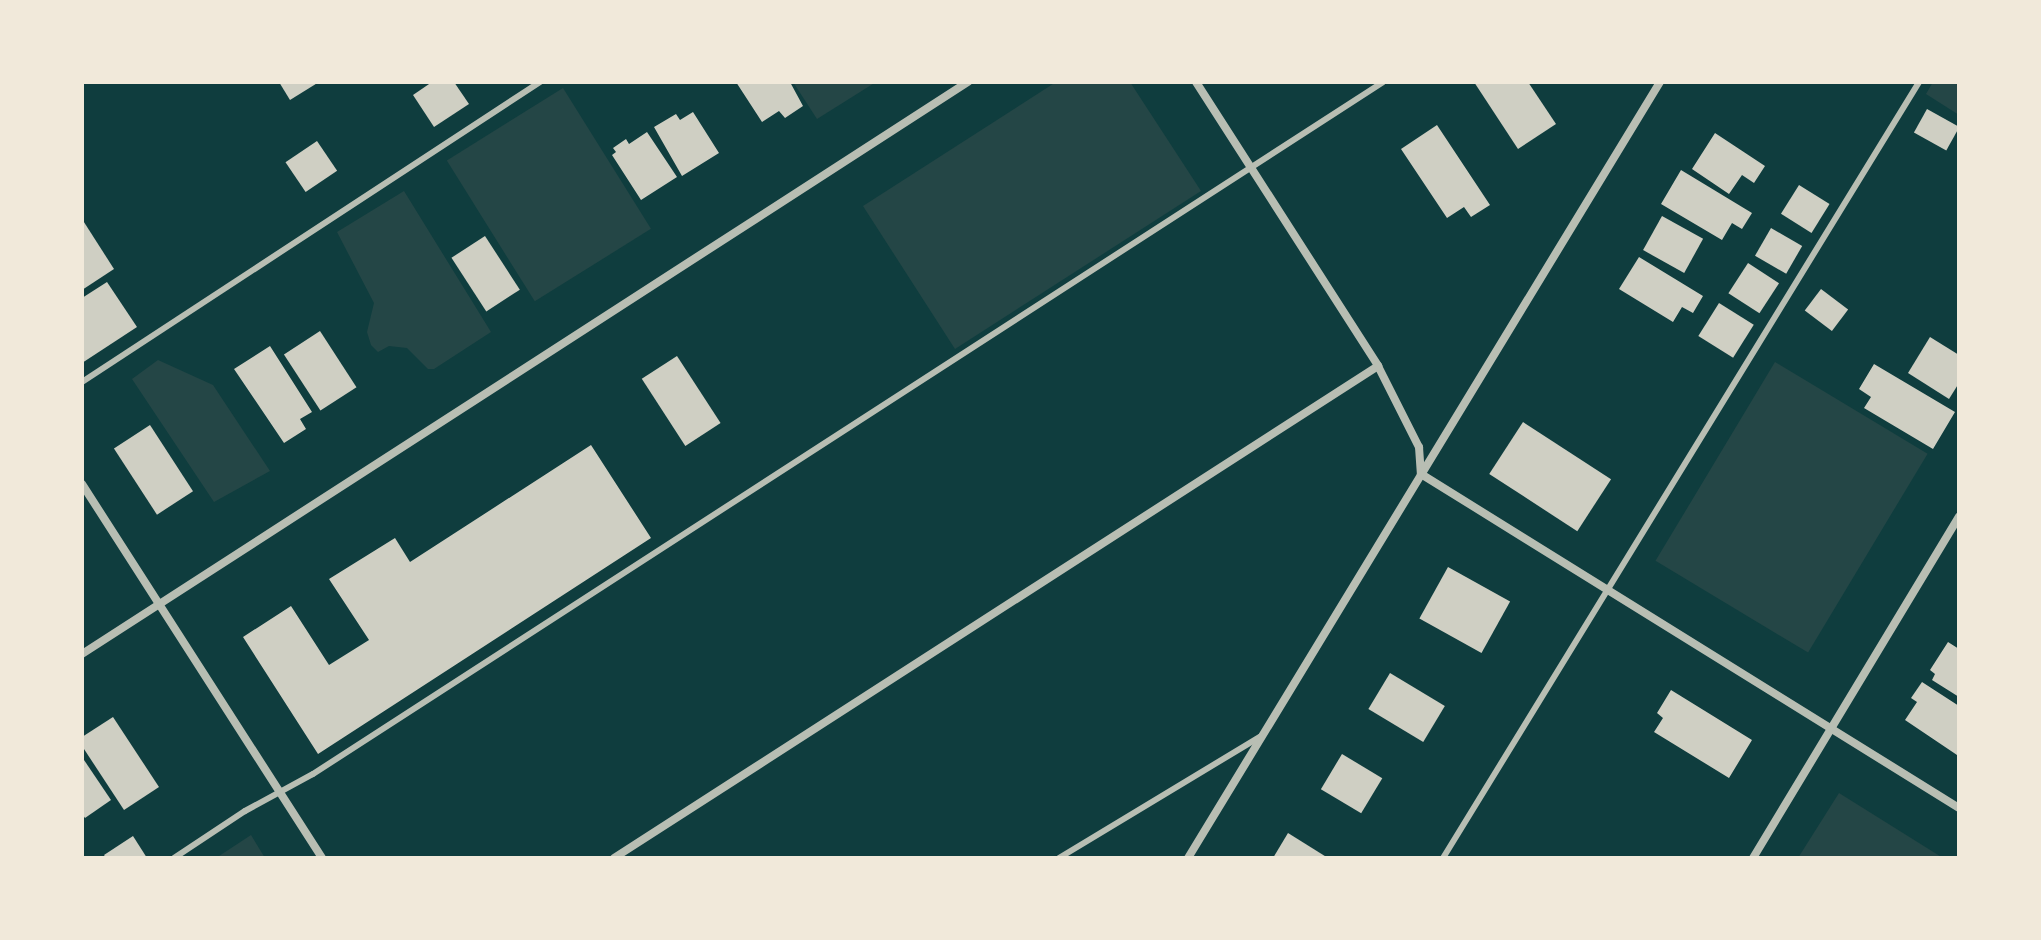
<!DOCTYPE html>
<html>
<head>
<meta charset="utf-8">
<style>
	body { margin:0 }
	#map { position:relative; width:2041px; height:940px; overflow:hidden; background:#0f3d3e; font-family:Commissioner,sans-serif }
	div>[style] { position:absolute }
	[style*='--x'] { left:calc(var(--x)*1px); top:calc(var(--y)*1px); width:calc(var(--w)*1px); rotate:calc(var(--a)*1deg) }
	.green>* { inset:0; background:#244646; transform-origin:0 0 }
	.building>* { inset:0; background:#cfcfc3; transform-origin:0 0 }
	.service>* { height:6px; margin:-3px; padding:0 3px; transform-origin:3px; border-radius:3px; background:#b8beb3 }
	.minor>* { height:8px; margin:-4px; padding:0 4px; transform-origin:4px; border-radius:4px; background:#b8beb3 }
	span { translate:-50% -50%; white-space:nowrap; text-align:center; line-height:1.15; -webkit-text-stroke:7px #f1e9da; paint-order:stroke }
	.frame { position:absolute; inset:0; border:84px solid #f1e9da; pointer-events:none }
</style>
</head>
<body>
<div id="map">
	<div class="green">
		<i style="clip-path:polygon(793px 82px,876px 82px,817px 119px)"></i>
		<i style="clip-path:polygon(1056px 82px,1130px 82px,1201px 191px,955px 349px,863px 206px)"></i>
		<i style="clip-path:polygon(1933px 82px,1959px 82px,1959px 115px,1926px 94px)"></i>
		<i style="left:563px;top:88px;width:166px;height:137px;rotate:58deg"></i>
		<i style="clip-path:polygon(404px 191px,491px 332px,434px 369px,428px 369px,407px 348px,389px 346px,378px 352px,371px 345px,367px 332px,374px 303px,337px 232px)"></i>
		<i style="clip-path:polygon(158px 360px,213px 385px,270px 471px,214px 502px,132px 379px)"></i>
		<i style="left:1775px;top:362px;width:178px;height:232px;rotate:31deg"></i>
		<i style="clip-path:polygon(1839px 793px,1943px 858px,1798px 858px)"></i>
		<i style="clip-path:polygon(251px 835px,265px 858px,216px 858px)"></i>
	</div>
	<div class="building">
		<i style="clip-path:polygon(279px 82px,319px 82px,290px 100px)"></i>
		<i style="clip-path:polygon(432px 82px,454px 82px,469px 104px,434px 127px,413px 95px)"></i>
		<i style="clip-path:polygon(736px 82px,790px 82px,803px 106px,785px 118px,779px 111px,762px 122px)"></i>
		<i style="clip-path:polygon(1474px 82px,1528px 82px,1556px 124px,1518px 149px)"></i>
		<i style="left:1927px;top:109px;width:37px;height:27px;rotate:29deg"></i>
		<i style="clip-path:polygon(693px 112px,719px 153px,682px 176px,654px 127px,676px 114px,680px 120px)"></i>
		<i style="clip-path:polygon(1437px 125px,1490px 205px,1471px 217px,1464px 207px,1447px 218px,1401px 149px)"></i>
		<i style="clip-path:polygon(647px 132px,677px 177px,641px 200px,612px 155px,616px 152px,613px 148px,626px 139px,629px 144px)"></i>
		<i style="clip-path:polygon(1715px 133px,1765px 166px,1754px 183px,1742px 175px,1729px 194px,1692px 169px)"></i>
		<i style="left:317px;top:141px;width:36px;height:38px;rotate:56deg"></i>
		<i style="clip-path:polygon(1681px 170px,1752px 213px,1742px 229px,1732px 223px,1722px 240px,1661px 204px)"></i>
		<i style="left:1799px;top:185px;width:36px;height:34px;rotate:32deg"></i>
		<i style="left:1662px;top:216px;width:47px;height:39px;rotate:29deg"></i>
		<i style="clip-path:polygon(82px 219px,114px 269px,82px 290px)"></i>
		<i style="left:1771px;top:228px;width:36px;height:32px;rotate:30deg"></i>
		<i style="left:485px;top:236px;width:64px;height:40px;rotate:57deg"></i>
		<i style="clip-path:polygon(1639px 257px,1703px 296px,1693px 313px,1682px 307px,1673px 322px,1619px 289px)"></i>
		<i style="left:1748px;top:263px;width:37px;height:36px;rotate:33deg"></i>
		<i style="clip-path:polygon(107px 282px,137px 327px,82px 363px,82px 298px)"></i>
		<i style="left:1821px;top:289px;width:34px;height:27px;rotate:37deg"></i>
		<i style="left:1719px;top:303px;width:41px;height:39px;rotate:32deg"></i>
		<i style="left:320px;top:331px;width:67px;height:43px;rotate:57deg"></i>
		<i style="clip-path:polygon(1930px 337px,1959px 355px,1959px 383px,1949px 399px,1908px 373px)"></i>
		<i style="clip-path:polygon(270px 346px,312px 412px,300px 419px,306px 429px,284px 443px,234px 369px)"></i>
		<i style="left:677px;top:356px;width:80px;height:42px;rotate:57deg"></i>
		<i style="clip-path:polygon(1874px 364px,1955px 412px,1933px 449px,1864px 408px,1871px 397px,1859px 389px)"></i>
		<i style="left:1523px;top:422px;width:105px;height:62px;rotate:33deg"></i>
		<i style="left:150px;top:425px;width:79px;height:43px;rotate:57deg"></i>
		<i style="clip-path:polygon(591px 445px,651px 538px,318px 754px,243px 637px,291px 606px,329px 665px,369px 640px,329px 579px,395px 538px,410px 562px)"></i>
		<i style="left:1448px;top:567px;width:71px;height:59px;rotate:29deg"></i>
		<i style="clip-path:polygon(1948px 642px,1959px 649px,1959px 697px,1932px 680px,1935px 674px,1930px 670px)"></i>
		<i style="left:1390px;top:673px;width:64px;height:42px;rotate:31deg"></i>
		<i style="clip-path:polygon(1922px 682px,1959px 706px,1957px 755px,1905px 720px,1917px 702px,1911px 698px)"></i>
		<i style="clip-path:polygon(1671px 690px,1752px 740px,1729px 778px,1654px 732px,1663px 718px,1657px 713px)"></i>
		<i style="clip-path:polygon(113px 717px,159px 787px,124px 810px,82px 746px,82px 737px)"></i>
		<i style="left:1342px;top:754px;width:47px;height:41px;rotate:31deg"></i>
		<i style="clip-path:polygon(82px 757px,111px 800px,85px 818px,82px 814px)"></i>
		<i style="clip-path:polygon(1288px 833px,1328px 858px,1273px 858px)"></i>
		<i style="clip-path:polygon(133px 836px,147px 858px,106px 858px,104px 855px)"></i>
	</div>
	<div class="service">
		<i style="--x:82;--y:382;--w:548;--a:-33.23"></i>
		<i style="--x:174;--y:858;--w:85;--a:-33.5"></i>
		<i style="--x:245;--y:811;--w:77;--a:-28.6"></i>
		<i style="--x:313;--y:774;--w:1274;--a:-32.89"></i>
		<i style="--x:1059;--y:858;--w:236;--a:-31.1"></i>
		<i style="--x:1443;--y:858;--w:910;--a:-58.47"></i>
	</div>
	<div class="minor">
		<i style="--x:1196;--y:82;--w:337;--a:57.3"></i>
		<i style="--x:1378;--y:366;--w:91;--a:63.2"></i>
		<i style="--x:1419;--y:447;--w:27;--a:86"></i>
		<i style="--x:1421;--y:474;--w:633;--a:31.83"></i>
		<i style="--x:82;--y:484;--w:444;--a:57.3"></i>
		<i style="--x:82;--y:654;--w:1055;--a:-32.85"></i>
		<i style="--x:614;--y:858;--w:909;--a:-32.78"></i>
		<i style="--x:1188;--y:858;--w:908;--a:-58.69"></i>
		<i style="--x:1753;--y:858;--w:399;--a:-58.9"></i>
	</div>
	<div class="frame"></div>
</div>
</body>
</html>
